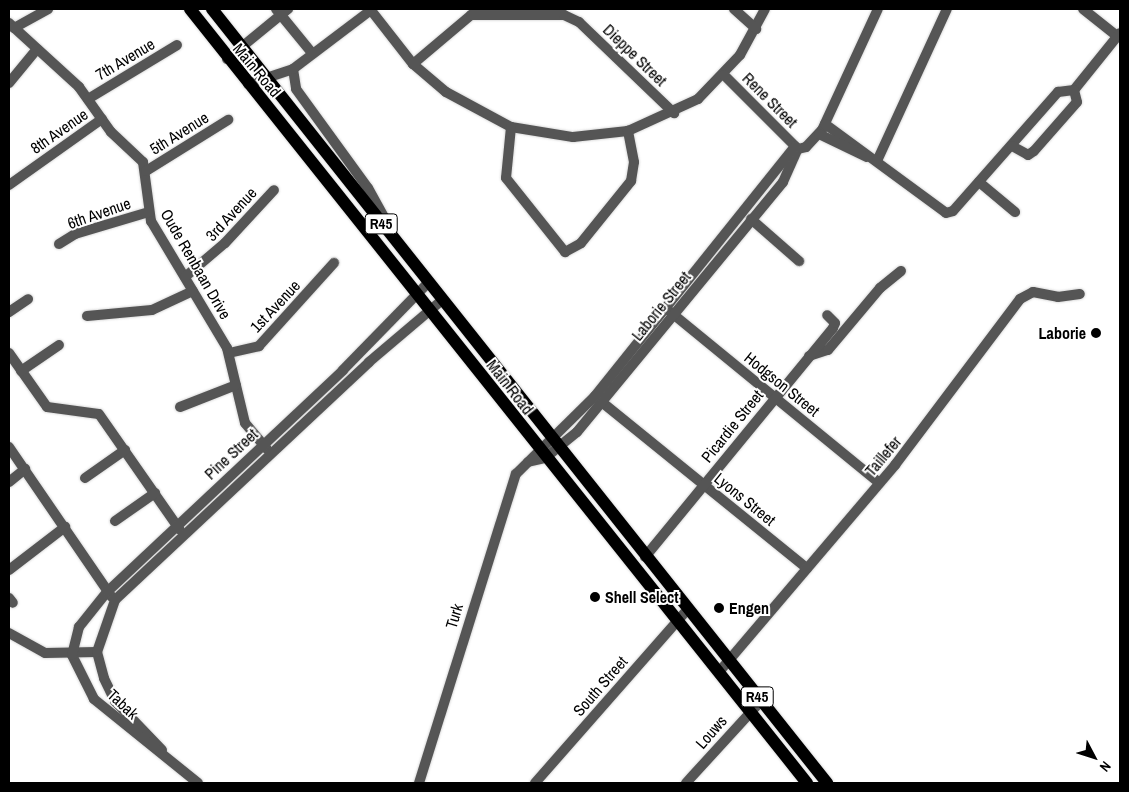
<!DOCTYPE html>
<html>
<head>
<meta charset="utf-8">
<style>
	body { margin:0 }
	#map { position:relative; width:1129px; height:792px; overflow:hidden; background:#fff; font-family:"Archivo Narrow",sans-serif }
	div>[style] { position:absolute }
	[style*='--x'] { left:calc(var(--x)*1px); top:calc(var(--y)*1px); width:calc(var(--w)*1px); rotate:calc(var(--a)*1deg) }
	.roads { filter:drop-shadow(0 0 1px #dbdbdb) drop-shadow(0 0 1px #dbdbdb) }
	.street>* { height:10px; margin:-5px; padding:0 5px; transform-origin:5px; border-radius:5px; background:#555 }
	.primary>* { height:12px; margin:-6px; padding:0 6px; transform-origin:6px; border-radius:6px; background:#000 }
	.dots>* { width:14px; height:14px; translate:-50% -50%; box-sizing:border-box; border:2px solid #fff; border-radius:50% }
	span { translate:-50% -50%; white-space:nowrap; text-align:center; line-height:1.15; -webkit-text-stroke:4px #fff; paint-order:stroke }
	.shield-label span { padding:1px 4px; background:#fff; border:1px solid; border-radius:4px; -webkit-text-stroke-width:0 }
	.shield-label { font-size:15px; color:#000; font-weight:700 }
	.street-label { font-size:16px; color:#000 }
	.poi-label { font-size:16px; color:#000; font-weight:700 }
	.right { translate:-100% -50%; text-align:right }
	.left { translate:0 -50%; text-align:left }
	.frame { position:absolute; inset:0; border:10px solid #000; pointer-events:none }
	.north { position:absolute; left:1069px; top:732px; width:50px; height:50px; -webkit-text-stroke:4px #fff; paint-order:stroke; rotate:130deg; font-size:14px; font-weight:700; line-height:20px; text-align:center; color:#000 }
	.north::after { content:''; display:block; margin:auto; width:18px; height:22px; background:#000; clip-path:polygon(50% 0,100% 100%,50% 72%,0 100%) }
</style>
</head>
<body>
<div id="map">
	<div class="roads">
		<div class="street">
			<i style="--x:276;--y:9;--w:57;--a:50.7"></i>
			<i style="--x:370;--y:9;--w:70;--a:52"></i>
			<i style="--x:413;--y:64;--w:43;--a:40.3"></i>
			<i style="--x:446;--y:92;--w:74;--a:28.3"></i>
			<i style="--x:511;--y:127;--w:63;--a:9.2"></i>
			<i style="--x:573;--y:137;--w:55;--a:-6.2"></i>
			<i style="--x:628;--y:131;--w:77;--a:-24.6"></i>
			<i style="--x:698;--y:99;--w:61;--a:-46.3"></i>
			<i style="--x:740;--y:55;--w:52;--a:-61.5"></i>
			<i style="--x:734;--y:9;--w:30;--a:42"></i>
			<i style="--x:1083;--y:9;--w:43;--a:38.5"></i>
			<i style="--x:9;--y:23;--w:95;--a:42.4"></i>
			<i style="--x:79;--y:87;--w:55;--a:54.6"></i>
			<i style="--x:111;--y:132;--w:44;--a:43.2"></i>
			<i style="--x:143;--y:162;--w:60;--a:82.3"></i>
			<i style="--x:151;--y:221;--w:148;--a:59.1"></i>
			<i style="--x:227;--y:348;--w:77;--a:76.5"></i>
			<i style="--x:245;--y:423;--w:34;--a:50"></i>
			<i style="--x:14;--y:28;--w:39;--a:-29"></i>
			<i style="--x:227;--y:59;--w:79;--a:-39.3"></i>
			<i style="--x:413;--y:64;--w:76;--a:-40.2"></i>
			<i style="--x:471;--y:15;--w:93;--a:0"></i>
			<i style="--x:564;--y:15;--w:17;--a:25"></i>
			<i style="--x:579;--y:22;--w:132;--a:43.8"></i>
			<i style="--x:293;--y:69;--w:20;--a:81"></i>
			<i style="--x:296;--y:89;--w:122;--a:54"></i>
			<i style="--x:368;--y:188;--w:43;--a:61.1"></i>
			<i style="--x:724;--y:75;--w:105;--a:45"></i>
			<i style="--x:798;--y:149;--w:8;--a:-14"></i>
			<i style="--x:806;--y:147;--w:23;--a:-47"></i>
			<i style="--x:822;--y:130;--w:133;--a:-65.2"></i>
			<i style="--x:9;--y:83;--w:44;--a:-50.5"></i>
			<i style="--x:248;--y:84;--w:47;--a:-18.4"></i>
			<i style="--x:293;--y:69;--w:98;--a:-37.1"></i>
			<i style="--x:1074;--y:90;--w:73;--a:-51.1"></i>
			<i style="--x:88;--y:99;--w:104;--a:-31.2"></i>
			<i style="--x:825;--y:124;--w:150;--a:36.3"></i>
			<i style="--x:946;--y:213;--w:7;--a:-16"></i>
			<i style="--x:953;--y:211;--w:159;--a:-48.6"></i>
			<i style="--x:1058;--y:92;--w:16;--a:-7"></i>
			<i style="--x:511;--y:127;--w:51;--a:95.6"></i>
			<i style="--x:506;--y:178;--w:95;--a:51.4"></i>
			<i style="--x:565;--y:252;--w:18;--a:-29"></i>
			<i style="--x:581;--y:243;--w:80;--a:-51.1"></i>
			<i style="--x:631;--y:181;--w:19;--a:-81"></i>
			<i style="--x:634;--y:162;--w:32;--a:-101"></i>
			<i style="--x:819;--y:134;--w:53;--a:25.6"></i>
			<i style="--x:1012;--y:146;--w:18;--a:29"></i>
			<i style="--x:1028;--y:155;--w:7;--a:-34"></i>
			<i style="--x:1034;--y:151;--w:65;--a:-48.7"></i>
			<i style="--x:1077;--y:102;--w:12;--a:-104"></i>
			<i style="--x:877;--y:161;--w:167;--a:-65.3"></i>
			<i style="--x:146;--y:171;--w:97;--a:-31.9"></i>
			<i style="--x:979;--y:182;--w:47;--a:39.8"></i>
			<i style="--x:9;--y:185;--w:114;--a:-35.4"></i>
			<i style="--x:751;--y:219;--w:64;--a:41.2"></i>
			<i style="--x:59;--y:244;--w:19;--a:-32"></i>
			<i style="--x:75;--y:234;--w:77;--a:-16.6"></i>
			<i style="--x:185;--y:277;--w:52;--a:-40.4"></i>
			<i style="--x:225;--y:243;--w:72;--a:-47.2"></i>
			<i style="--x:668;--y:310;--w:273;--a:39.3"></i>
			<i style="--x:9;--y:312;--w:23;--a:-34"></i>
			<i style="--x:87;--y:316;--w:65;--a:-5.3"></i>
			<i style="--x:152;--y:310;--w:45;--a:-24.9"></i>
			<i style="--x:9;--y:353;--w:66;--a:54.9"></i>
			<i style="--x:47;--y:407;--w:52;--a:7.7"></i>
			<i style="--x:99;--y:414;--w:141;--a:55.1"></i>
			<i style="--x:229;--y:353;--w:31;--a:-13"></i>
			<i style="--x:259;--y:346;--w:112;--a:-47.9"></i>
			<i style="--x:809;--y:356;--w:20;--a:-18"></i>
			<i style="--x:828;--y:350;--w:81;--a:-50"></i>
			<i style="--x:880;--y:288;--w:27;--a:-39"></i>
			<i style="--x:21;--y:371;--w:46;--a:-34.4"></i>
			<i style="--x:598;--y:399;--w:269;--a:39"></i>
			<i style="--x:180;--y:407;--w:60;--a:-21.4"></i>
			<i style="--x:9;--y:447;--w:181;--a:55.6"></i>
			<i style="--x:528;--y:462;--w:17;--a:-13"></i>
			<i style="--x:545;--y:458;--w:41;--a:-39.1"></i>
			<i style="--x:577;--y:432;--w:324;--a:-50.5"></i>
			<i style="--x:783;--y:182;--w:36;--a:-66"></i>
			<i style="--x:85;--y:478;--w:49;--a:-35"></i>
			<i style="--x:9;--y:482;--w:21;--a:-39"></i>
			<i style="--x:115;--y:521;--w:49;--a:-35"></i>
			<i style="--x:645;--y:557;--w:296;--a:-50.6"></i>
			<i style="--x:833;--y:328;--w:5;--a:-68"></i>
			<i style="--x:835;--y:323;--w:11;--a:-135"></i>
			<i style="--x:9;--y:570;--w:71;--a:-37.5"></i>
			<i style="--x:9;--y:598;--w:6;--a:51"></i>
			<i style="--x:9;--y:633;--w:41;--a:29.1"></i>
			<i style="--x:45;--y:653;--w:52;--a:-1.1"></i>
			<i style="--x:719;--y:672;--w:272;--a:-49.6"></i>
			<i style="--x:895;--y:465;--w:208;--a:-53"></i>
			<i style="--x:1020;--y:299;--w:15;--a:-28"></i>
			<i style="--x:1033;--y:292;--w:25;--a:11"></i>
			<i style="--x:1058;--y:297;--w:22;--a:-8"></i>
			<i style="--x:162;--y:750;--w:68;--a:-133.8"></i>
			<i style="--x:115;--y:701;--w:25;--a:-116"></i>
			<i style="--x:104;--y:678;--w:27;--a:-105"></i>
			<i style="--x:97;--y:652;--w:55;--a:-70.9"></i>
			<i style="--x:115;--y:600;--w:348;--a:-43.1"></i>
			<i style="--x:369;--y:362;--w:94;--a:-40.3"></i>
			<i style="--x:198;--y:783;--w:134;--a:-141.1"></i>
			<i style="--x:94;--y:699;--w:49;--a:-116.6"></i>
			<i style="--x:72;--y:655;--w:29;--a:-76"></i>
			<i style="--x:79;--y:627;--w:45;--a:-51.3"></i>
			<i style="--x:107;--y:592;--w:324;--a:-43.2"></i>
			<i style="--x:343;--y:370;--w:120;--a:-45.7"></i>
			<i style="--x:419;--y:783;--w:324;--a:-72.6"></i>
			<i style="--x:516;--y:474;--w:111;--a:-44.6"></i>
			<i style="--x:595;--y:396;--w:320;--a:-51.3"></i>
			<i style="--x:535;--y:783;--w:230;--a:-48.7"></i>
			<i style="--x:686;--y:783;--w:110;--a:-47.6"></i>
		</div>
		<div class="primary">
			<i style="--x:190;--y:9;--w:990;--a:51.44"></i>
			<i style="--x:212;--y:9;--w:989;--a:51.53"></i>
		</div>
	</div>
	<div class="dots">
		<i style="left:1096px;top:333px;background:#000"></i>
		<i style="left:595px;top:597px;background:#000"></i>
		<i style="left:719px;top:608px;background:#000"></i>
	</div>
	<div class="shield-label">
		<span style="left:381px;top:224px">R45</span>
		<span style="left:757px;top:697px">R45</span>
	</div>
	<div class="street-label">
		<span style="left:635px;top:55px;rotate:44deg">Dieppe Street</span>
		<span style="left:125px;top:59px;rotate:-31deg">7th Avenue</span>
		<span style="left:257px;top:70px;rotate:50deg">Main Road</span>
		<span style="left:770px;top:100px;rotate:45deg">Rene Street</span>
		<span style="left:59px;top:131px;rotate:-35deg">8th Avenue</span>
		<span style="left:179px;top:133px;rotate:-32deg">5th Avenue</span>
		<span style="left:99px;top:213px;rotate:-19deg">6th Avenue</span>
		<span style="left:231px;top:214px;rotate:-47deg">3rd Avenue</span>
		<span style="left:196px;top:264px;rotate:60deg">Oude Renbaan Drive</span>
		<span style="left:275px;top:306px;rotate:-47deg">1st Avenue</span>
		<span style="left:661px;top:306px;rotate:-51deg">Laborie Street</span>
		<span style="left:782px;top:384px;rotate:39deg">Hodgson Street</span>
		<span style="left:510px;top:387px;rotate:52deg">Main Road</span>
		<span style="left:732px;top:426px;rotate:-51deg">Picardie Street</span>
		<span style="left:231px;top:454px;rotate:-43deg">Pine Street</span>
		<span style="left:883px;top:456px;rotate:-50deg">Taillefer</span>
		<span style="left:745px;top:499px;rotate:39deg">Lyons Street</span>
		<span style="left:454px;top:616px;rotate:-73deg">Turk</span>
		<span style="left:600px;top:686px;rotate:-49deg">South Street</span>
		<span style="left:123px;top:704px;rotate:43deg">Tabak</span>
		<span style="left:711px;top:732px;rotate:-49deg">Louws</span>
	</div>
	<div class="poi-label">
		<span class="right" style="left:1086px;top:333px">Laborie</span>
		<span class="left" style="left:605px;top:597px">Shell Select</span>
		<span class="left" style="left:729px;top:608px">Engen</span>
	</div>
	<div class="frame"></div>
	<div class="north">N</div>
</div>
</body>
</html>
